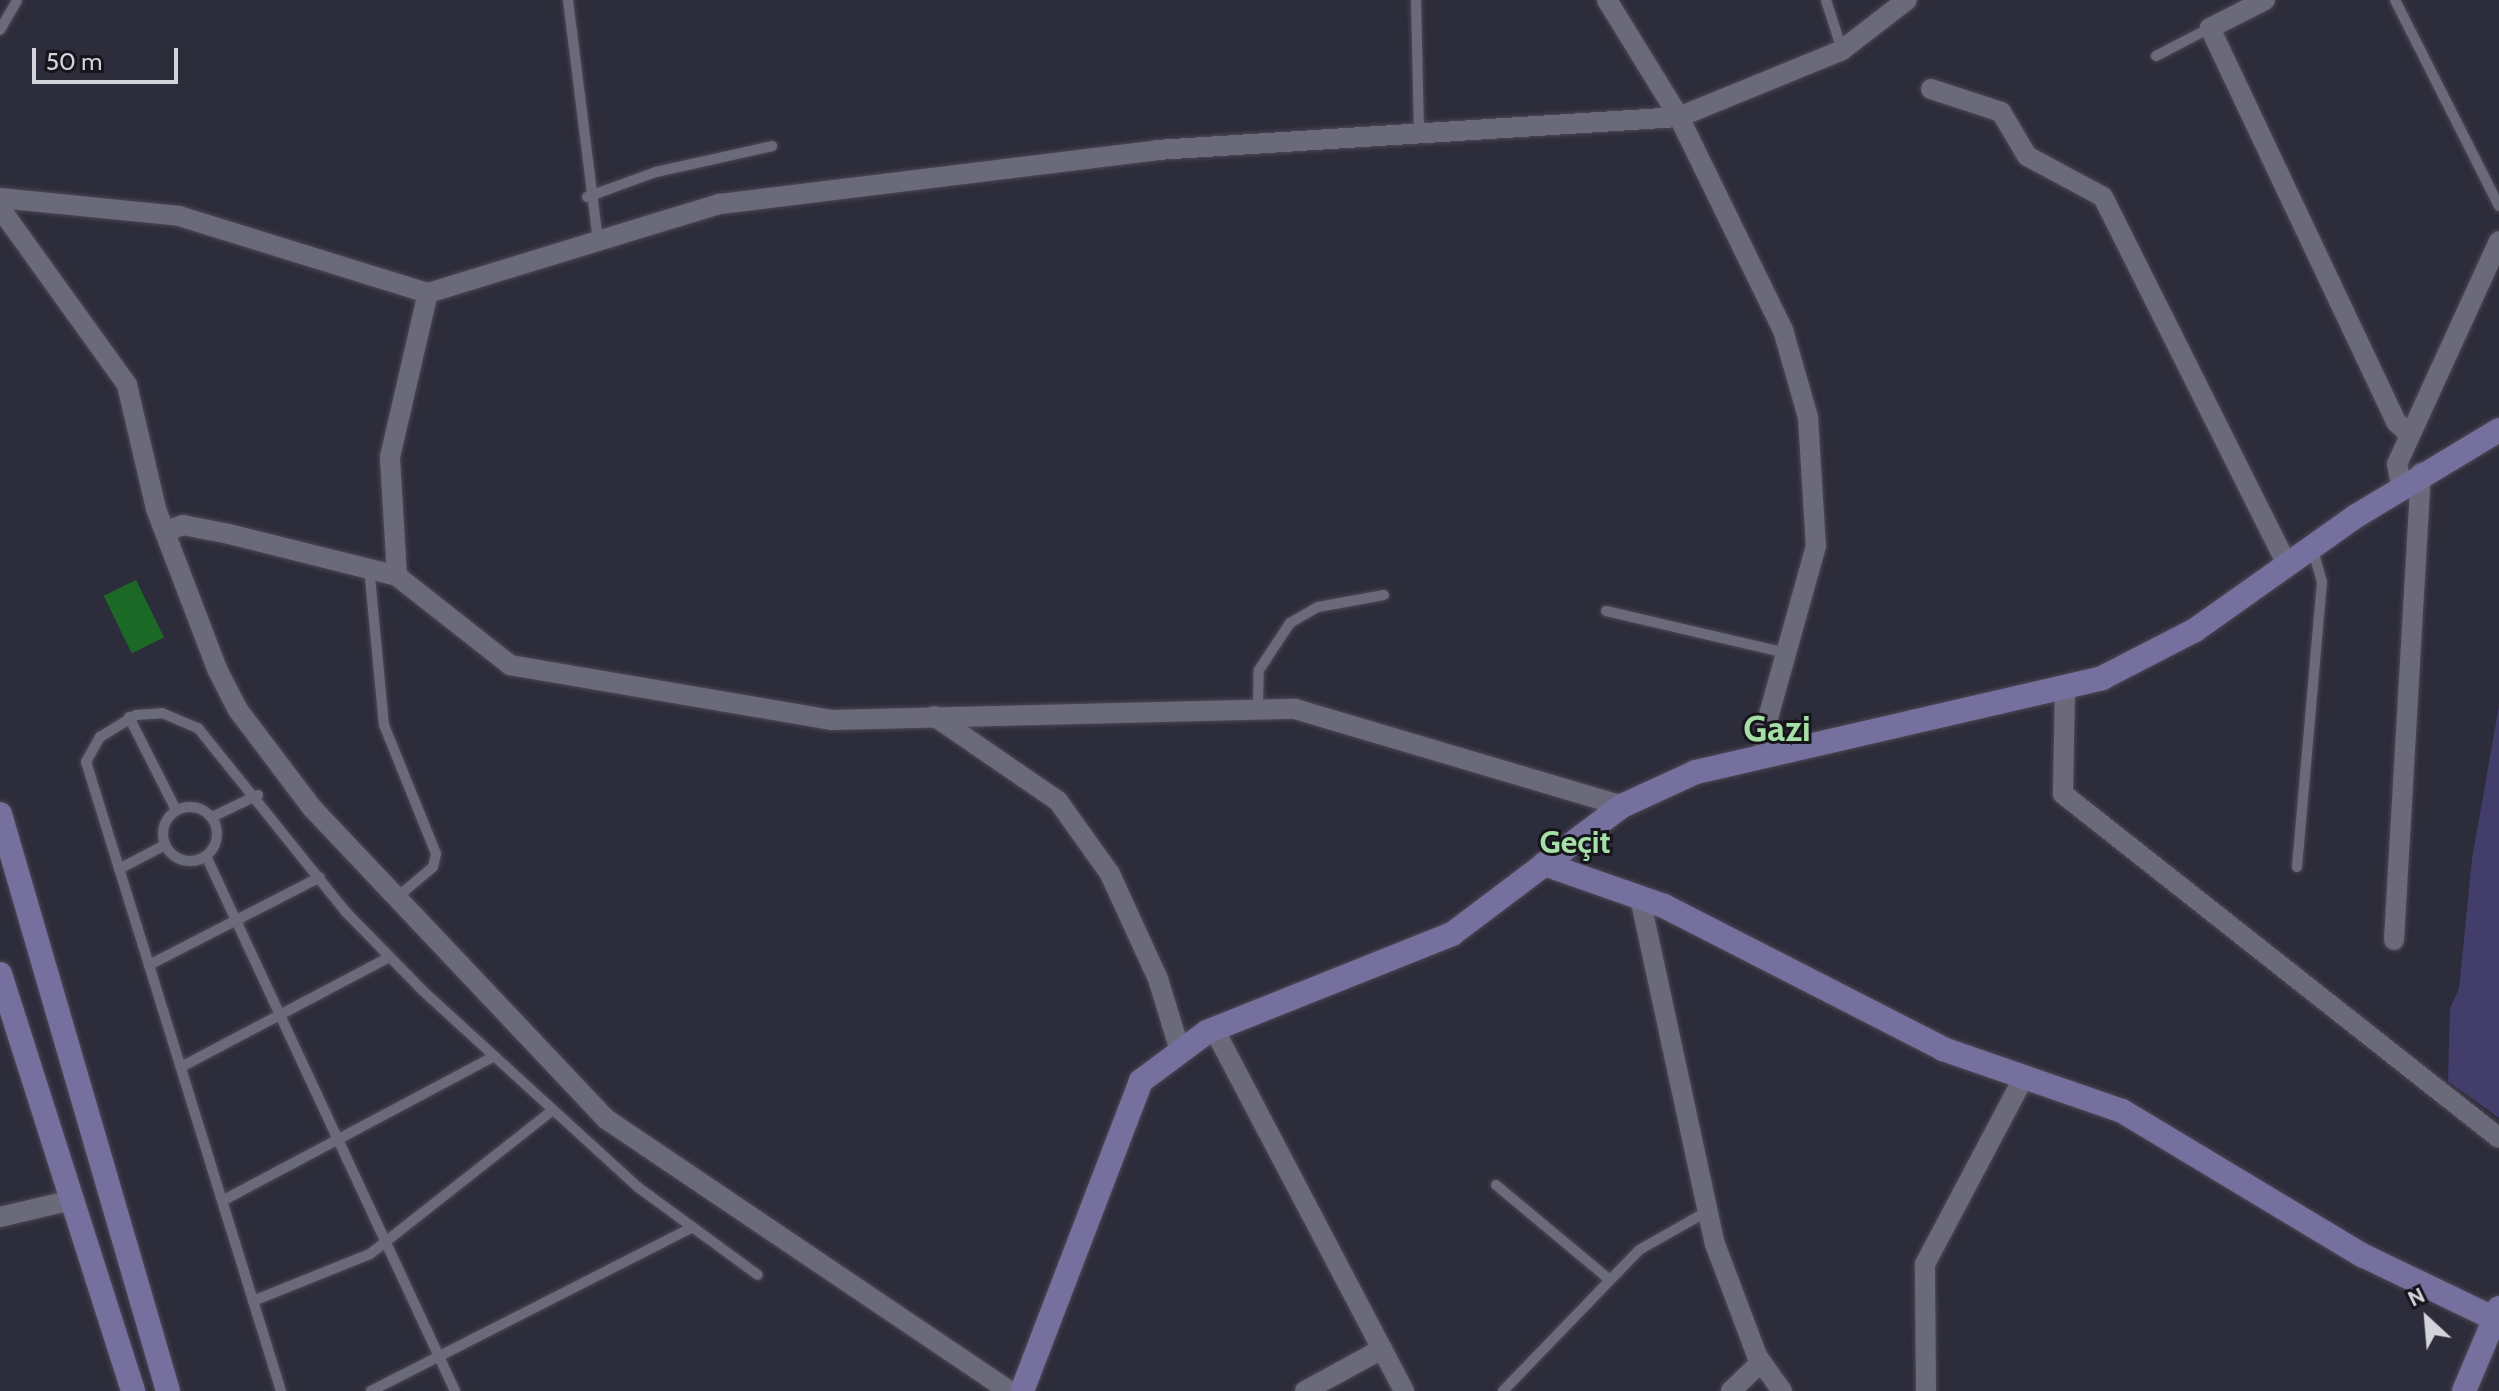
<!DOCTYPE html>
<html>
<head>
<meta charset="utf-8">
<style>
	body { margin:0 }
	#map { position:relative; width:2499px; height:1391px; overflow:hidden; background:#2d2c3a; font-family:Cabin,sans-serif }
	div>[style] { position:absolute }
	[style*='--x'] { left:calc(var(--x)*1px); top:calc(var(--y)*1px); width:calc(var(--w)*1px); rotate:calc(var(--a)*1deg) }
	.green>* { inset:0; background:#423d6b }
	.building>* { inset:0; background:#1b6827; transform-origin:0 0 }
	.roads { filter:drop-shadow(0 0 2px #4a4955) drop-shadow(0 0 2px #4a4955) }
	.lane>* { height:10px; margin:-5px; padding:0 5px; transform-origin:5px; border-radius:5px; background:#6b6a7a }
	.lane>.ring { margin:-5px; padding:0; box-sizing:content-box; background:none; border:10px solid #6b6a7a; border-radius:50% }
	.street>* { height:20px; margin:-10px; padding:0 10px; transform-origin:10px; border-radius:10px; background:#6b6a7a }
	.secondary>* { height:24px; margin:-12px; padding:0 12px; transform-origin:12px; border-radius:12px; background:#75709d }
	span { translate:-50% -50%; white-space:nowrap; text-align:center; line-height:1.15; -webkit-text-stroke:6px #16151c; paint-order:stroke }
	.quarter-label { font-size:32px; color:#a5e1a7; font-weight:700 }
	.district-label { font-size:36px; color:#a5e1a7; font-weight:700 }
	.north { position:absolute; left:2387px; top:1279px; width:80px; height:80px; -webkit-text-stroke:6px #16151c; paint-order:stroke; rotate:334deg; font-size:22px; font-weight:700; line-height:32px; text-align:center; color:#d3d3dc }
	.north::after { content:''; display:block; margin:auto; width:28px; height:36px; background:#d3d3dc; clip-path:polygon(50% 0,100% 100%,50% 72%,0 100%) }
	.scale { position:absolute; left:32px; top:48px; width:146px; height:36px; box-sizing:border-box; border:4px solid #d3d3dc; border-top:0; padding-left:10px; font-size:24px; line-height:28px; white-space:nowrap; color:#d3d3dc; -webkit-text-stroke:6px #16151c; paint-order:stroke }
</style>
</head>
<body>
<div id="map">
	<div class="green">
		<i style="clip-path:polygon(2499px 706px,2499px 1118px,2448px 1081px,2450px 1008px,2459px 989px,2472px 859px)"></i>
	</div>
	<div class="building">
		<i style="left:136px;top:580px;width:64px;height:36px;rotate:64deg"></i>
	</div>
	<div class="roads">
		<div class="lane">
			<i style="--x:568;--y:0;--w:244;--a:82.9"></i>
			<i style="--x:1416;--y:0;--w:132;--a:88.7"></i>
			<i style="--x:1826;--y:0;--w:52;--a:72.3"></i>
			<i style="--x:2395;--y:0;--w:231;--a:63.2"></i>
			<i style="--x:0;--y:30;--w:34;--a:-60"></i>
			<i style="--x:2156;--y:56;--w:61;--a:-27.4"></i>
			<i style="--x:587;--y:197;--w:73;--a:-19.9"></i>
			<i style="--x:656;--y:172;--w:119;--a:-12.6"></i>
			<i style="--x:369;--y:567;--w:159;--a:84.6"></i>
			<i style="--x:384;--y:725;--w:139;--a:68"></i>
			<i style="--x:436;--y:854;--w:13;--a:103"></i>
			<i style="--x:433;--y:867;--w:48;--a:140"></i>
			<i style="--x:1606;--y:611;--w:185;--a:13.1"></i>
			<i style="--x:1258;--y:709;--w:39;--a:-89"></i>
			<i style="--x:1259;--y:670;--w:56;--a:-56.6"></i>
			<i style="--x:1290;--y:623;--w:32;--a:-30"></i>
			<i style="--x:1318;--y:607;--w:67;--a:-10.3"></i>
			<i style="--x:129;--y:717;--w:104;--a:63.2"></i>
			<i class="ring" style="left:163px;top:807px;width:44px;height:44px"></i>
			<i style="--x:212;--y:817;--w:51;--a:-25.6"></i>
			<i style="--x:206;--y:856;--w:590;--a:65.04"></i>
			<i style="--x:2297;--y:867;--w:286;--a:-85"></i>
			<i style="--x:2322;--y:582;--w:35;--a:-106"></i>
			<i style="--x:119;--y:869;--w:52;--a:-27.6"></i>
			<i style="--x:149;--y:965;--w:192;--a:-27.2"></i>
			<i style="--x:181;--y:1067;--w:236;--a:-27.8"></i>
			<i style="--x:1496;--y:1185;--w:147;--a:39.8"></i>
			<i style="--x:222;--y:1201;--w:307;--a:-28"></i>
			<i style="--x:253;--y:1301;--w:126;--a:-21.9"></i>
			<i style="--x:370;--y:1254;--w:231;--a:-38.2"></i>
			<i style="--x:281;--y:1391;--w:659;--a:-107.22"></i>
			<i style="--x:86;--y:762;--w:29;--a:-61"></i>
			<i style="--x:100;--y:737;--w:42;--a:-31.4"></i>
			<i style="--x:136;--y:715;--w:26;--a:-4"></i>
			<i style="--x:162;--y:713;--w:39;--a:23"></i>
			<i style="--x:198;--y:728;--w:236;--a:51.2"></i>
			<i style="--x:346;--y:912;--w:109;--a:45.7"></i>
			<i style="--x:422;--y:990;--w:294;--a:42.4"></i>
			<i style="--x:639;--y:1188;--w:147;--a:36.2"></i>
			<i style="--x:371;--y:1391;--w:361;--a:-27"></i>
			<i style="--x:1503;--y:1391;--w:196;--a:-46"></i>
			<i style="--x:1639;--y:1250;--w:79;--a:-29.5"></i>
		</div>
		<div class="street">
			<i style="--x:1607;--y:0;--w:137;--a:58.4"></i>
			<i style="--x:1679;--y:117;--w:237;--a:64"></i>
			<i style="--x:1783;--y:330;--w:91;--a:74"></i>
			<i style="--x:1808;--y:417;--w:129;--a:86.5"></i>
			<i style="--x:1816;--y:546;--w:190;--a:105.6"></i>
			<i style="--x:1765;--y:729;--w:25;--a:90"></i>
			<i style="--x:2265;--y:0;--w:62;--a:153"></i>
			<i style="--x:2210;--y:28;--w:436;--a:64.7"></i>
			<i style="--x:2396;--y:422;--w:19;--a:43"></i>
			<i style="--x:1931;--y:89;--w:74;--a:18.2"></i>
			<i style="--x:2001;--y:112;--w:51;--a:59.4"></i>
			<i style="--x:2027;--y:156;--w:86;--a:28.3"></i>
			<i style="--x:2103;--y:197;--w:411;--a:63.4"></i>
			<i style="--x:0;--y:198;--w:180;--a:5.7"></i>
			<i style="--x:179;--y:216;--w:261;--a:17.2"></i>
			<i style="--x:428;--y:293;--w:305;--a:-17"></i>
			<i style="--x:720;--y:204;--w:440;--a:-7"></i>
			<i style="--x:1157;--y:150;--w:523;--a:-3.62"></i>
			<i style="--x:1679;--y:117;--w:176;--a:-22.3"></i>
			<i style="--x:1842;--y:50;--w:82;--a:-37.6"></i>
			<i style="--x:0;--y:208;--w:218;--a:54.3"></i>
			<i style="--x:127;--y:385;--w:127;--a:76.8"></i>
			<i style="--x:156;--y:509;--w:173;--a:69.1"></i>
			<i style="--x:218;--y:671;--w:44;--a:62.9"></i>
			<i style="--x:238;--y:710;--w:124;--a:52.9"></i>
			<i style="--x:313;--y:809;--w:427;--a:46.6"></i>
			<i style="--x:606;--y:1119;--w:486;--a:34"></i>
			<i style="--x:2401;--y:486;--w:22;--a:-100"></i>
			<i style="--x:2397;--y:464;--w:245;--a:-65.4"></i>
			<i style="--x:165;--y:531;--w:19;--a:-18"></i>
			<i style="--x:183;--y:525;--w:47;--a:11.1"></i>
			<i style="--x:229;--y:534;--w:173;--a:14"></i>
			<i style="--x:397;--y:576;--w:144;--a:38.2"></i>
			<i style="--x:510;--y:665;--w:326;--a:9.7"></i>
			<i style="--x:831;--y:720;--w:464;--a:-1.4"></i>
			<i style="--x:1295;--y:709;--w:341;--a:16.5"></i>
			<i style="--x:397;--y:576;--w:119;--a:-93.4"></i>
			<i style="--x:390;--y:457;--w:168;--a:-77"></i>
			<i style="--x:2065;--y:687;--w:107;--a:91.1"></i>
			<i style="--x:2063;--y:794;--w:555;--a:38.27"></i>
			<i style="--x:934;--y:716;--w:150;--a:34.4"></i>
			<i style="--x:1058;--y:801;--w:90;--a:54.5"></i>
			<i style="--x:1110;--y:874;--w:115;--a:65.4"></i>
			<i style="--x:1158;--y:979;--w:75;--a:73"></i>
			<i style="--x:1640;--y:898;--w:354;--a:77.8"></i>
			<i style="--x:1715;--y:1244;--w:120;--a:69.4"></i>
			<i style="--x:1757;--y:1356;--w:43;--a:54.5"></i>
			<i style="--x:2394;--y:940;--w:468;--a:-86.7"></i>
			<i style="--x:1214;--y:1029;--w:409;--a:62.3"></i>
			<i style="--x:0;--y:1217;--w:74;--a:-13.3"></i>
			<i style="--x:1305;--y:1391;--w:88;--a:-28.6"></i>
			<i style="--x:1731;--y:1391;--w:42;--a:-44"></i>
			<i style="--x:1926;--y:1391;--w:127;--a:-90.5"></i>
			<i style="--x:1925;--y:1264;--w:212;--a:-62.1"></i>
		</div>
		<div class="secondary">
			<i style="--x:0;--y:814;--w:601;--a:73.77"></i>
			<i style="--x:1544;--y:864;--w:127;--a:19.3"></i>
			<i style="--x:1664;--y:906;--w:314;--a:27.1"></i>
			<i style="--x:1943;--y:1049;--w:189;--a:19.1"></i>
			<i style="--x:2122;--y:1111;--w:280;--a:31"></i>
			<i style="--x:2362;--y:1255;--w:152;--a:25.7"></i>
			<i style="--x:0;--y:974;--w:438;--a:72.3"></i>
			<i style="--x:1022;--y:1391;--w:332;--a:-69"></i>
			<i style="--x:1141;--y:1081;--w:82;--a:-36.6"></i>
			<i style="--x:1207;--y:1032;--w:264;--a:-21.8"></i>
			<i style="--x:1452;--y:934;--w:213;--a:-37"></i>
			<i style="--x:1622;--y:806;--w:81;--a:-24.7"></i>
			<i style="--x:1696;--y:772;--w:417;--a:-13"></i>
			<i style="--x:2102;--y:678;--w:105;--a:-27.3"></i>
			<i style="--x:2195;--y:630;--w:197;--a:-35.3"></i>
			<i style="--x:2356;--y:516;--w:167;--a:-31"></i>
			<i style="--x:2464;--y:1391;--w:90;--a:-67.1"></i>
		</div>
	</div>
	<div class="quarter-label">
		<span style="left:1575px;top:842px">Geçit</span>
	</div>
	<div class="district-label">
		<span style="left:1777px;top:729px">Gazi</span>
	</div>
	<div class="north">N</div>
	<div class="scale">50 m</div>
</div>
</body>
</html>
